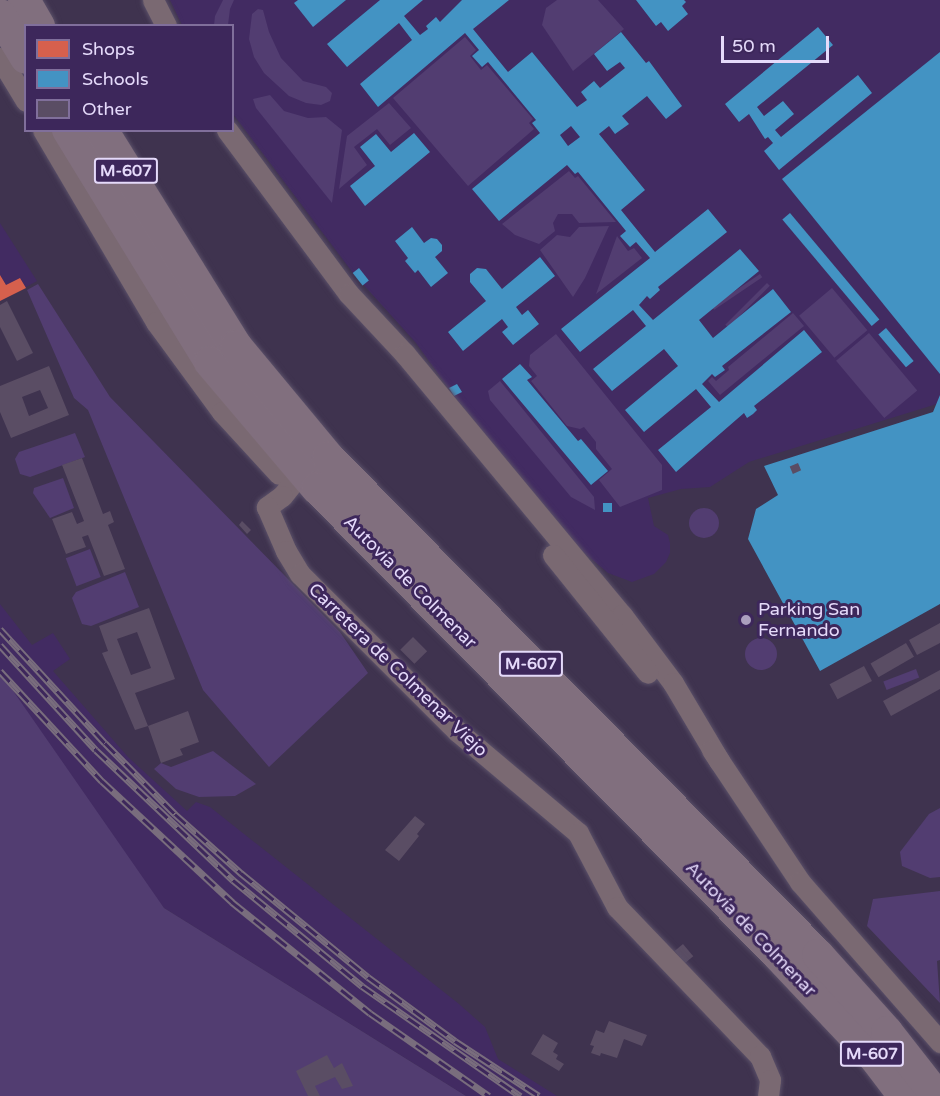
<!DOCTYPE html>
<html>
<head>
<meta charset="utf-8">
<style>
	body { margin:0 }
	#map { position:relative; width:940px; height:1096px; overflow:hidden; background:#3f334f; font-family:"Varela Round",sans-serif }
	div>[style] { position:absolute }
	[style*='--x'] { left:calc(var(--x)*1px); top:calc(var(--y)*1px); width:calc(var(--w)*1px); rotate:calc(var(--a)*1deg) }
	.built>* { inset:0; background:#422b62 }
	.green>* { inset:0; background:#523d71; transform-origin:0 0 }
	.round { border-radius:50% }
	.shops>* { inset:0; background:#d6604d }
	.schools>* { inset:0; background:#4393c3; transform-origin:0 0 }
	.building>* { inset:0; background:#5a4d64; transform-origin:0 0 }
	.roads { filter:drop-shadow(0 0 2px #5a5068) drop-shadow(0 0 2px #5a5068) }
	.minor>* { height:21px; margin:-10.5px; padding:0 10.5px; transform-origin:10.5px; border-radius:10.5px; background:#7a6972 }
	.highway>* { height:32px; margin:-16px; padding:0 16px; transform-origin:16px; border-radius:16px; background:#816f7e }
	.rail>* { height:7px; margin-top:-3.5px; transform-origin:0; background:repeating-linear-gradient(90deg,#3d275b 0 14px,#796d7d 0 28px); box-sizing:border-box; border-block:2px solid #796d7d }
	.dots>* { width:16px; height:16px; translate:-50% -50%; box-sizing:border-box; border:3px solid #3d275b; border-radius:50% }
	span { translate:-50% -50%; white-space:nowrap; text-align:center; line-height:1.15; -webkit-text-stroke:6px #3d275b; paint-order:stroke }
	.shield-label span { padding:2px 4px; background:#3d275b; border:2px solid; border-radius:4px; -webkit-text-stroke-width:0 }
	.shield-label { font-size:16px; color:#e5dafa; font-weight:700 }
	.street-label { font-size:18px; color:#e5dafa }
	.poi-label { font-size:18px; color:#e5dafa }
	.left { translate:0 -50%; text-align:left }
	.legend { position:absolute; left:24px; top:24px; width:210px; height:108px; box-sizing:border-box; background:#3d275b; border:2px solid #806f9b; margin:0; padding:8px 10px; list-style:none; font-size:18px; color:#e5dafa }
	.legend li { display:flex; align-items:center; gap:12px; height:30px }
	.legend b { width:30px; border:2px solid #806f9b }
	.scale { position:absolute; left:721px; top:36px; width:108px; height:27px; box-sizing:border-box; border:3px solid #e5dafa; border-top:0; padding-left:8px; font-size:18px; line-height:21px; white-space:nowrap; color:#e5dafa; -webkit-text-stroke:4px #3d275b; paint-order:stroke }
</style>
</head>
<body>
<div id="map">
	<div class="built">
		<i style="clip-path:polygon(170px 0,940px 0,940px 403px,749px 462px,710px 487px,681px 489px,648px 498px,654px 526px,668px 535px,670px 543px,670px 553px,666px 562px,654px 574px,632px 582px,608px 573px,575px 545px,454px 396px,416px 343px,353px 273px,233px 114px,232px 26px,182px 25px)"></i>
		<i style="clip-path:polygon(0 223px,37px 281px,0 301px)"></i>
		<i style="clip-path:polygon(0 604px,32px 645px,53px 633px,70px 659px,53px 671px,128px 757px,187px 811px,196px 802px,210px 807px,459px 1004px,485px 1027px,498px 1059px,557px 1096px,466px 1096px,164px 908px,0 704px)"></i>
	</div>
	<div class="green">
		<i style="clip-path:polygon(223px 0,234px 0,230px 9px,228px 25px,214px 25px,215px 16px)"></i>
		<i style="clip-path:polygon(557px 0,598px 0,624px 29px,573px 71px,542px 25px,546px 8px)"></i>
		<i style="clip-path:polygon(258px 9px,263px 10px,269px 32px,281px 58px,303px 81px,326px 87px,332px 93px,330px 101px,321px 105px,306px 103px,289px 96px,264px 73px,254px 57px,249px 39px,252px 14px)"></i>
		<i style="clip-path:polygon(465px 37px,476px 50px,470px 56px,481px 70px,487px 65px,533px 119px,529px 123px,534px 129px,468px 186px,393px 98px)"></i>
		<i style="clip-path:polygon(270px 95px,284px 111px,308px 118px,326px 117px,342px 130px,332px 203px,256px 108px,253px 99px)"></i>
		<i style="clip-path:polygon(389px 103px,411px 128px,390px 145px,377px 129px,354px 147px,367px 165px,339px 189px,347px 136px)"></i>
		<i style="clip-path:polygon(569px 171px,575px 178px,578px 176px,616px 222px,579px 223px,572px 214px,558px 214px,553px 223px,555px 231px,539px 244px,515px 235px,502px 224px)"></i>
		<i style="clip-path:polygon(609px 226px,585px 278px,573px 297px,540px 250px,557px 235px,570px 237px,579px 227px)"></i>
		<i style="clip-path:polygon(617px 236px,628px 251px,634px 248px,642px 258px,596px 294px)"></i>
		<i style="left:760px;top:274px;width:4px;height:58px;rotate:56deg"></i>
		<i style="left:767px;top:283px;width:4px;height:59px;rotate:45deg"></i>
		<i style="clip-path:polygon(38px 284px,110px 397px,340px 632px,368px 673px,269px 767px,203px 690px,88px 410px,74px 398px,27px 290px)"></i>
		<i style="left:832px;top:288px;width:55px;height:43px;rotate:50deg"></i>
		<i style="clip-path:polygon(793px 313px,804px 326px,720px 395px,708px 381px,712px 377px,716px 381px,729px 370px,728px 367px)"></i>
		<i style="left:869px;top:333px;width:75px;height:43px;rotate:50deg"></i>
		<i style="clip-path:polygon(556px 334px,662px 465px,662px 490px,620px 507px,599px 480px,612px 469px,596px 449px,596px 442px,584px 427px,580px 429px,567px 426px,531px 381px,537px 376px,529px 366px,530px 355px)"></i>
		<i style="clip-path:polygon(500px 381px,594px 497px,595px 510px,571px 497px,490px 400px,488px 391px)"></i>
		<i style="clip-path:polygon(75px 433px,85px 457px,30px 477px,20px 474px,15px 459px,19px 452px)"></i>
		<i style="clip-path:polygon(63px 478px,74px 508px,50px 518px,33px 493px,34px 488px)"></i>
		<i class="round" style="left:689px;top:508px;width:30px;height:30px"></i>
		<i style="left:90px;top:549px;width:30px;height:26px;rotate:69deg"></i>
		<i style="clip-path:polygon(125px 572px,139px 607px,91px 626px,82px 624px,72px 598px,76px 592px)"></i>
		<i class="round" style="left:745px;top:638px;width:32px;height:32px"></i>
		<i style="left:916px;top:669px;width:9px;height:35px;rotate:69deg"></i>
		<i style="clip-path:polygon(0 672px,164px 908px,466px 1096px,0 1096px)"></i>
		<i style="clip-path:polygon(213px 751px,256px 784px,235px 796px,199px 797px,176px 789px,154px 769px,161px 763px,171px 767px)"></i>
		<i style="clip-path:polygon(940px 808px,940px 877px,930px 878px,902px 866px,900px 852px,929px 814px)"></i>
		<i style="clip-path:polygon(940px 891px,940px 960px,937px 961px,940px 1003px,867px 926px,873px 899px)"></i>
	</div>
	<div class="shops">
		<i style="clip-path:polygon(0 275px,6px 285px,20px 278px,26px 288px,0 301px)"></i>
	</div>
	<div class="schools">
		<i style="clip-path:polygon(298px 0,346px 0,313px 27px,294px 3px)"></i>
		<i style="clip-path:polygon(evenodd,380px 0,423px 0,404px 16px,420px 35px,428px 29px,426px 26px,436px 17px,440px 22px,462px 0,509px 0,473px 29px,508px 72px,532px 52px,577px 107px,587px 100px,581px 92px,594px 81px,600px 88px,625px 68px,620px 62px,607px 71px,594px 54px,621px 32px,646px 63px,649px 61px,682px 106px,666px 119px,647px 96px,622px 116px,629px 124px,615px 134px,609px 126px,599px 134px,645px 190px,621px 210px,655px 252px,708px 209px,727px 232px,658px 287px,660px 290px,650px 299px,647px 296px,639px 305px,653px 320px,740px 249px,759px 271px,699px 320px,713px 338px,773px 289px,791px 312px,722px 366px,725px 370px,715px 377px,712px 374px,702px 384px,719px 402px,804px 330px,822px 352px,754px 406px,757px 410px,753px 414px,747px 418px,744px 413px,676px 472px,658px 450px,711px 407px,696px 389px,644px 432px,625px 410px,678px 366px,664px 349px,612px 391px,593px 369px,646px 326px,633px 310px,580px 352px,561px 329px,650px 258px,636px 242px,630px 247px,620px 236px,626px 231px,578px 172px,575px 174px,567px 165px,499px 221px,472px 189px,540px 133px,532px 123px,536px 120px,488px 62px,482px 67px,472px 56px,479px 50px,465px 33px,378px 107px,360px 84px,412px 40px,399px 23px,347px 67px,327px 44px,380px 0,571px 126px,580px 137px,568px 146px,560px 135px,571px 126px)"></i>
		<i style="clip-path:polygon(636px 0,684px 0,686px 2px,682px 6px,688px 14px,668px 31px,661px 22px,656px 26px)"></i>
		<i style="clip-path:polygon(818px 27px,833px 45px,757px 107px,764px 116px,783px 101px,794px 114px,775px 130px,781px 137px,858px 75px,872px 93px,779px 170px,764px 151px,773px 143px,768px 137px,765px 139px,749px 114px,739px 122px,725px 104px)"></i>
		<i style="clip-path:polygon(940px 52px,940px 374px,782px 179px)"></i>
		<i style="clip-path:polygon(414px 133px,430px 152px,365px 206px,350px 186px,375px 166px,360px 147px,376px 134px,391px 152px)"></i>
		<i style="left:790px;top:213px;width:139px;height:10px;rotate:50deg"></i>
		<i style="clip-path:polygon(412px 227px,424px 243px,431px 238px,437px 239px,442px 245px,442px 251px,435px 257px,448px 273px,431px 287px,418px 270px,415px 273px,405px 261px,408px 258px,395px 241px)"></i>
		<i style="clip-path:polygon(540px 257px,555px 276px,516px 307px,522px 315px,528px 310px,539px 324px,513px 345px,502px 332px,508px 327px,502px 319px,463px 351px,448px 332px,486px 301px,470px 282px,470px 274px,477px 268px,486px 269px,502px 289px)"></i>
		<i style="left:359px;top:268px;width:16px;height:8px;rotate:52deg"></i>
		<i style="left:886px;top:328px;width:43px;height:10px;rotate:50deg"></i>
		<i style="clip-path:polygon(520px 364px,532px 377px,527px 380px,578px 441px,581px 439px,608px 471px,591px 485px,502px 379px)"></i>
		<i style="clip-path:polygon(457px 384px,462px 392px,454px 396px,449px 388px)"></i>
		<i style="clip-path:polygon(940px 395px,940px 604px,820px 671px,748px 539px,756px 509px,778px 495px,764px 466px,933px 412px)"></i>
		<i style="left:612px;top:503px;width:9px;height:9px;rotate:90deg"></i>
	</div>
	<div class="building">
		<i style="clip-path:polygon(7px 301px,33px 353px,17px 361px,0 327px,0 305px)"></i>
		<i style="clip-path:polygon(evenodd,49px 366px,69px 415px,11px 438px,0 412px,0 386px,49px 366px,40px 390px,48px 408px,29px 416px,22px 397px,40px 390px)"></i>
		<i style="clip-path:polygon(82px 458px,103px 514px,110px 511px,114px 522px,108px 525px,125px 569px,104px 576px,88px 535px,82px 537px,86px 547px,66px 554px,52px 519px,72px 512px,77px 524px,84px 521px,62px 465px)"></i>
		<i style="left:798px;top:463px;width:8px;height:9px;rotate:67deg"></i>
		<i style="clip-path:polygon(242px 521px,251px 530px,247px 534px,239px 525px)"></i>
		<i style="clip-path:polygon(evenodd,149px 608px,175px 679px,135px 693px,148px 726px,135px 730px,102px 653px,108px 651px,99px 626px,149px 608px,137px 632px,151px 668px,131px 675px,117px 639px,137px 632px)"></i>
		<i style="clip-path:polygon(940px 623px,940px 643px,917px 655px,909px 640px)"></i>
		<i style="left:413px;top:637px;width:20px;height:18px;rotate:45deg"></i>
		<i style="left:906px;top:643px;width:16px;height:41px;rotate:60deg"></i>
		<i style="left:864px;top:666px;width:17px;height:39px;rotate:62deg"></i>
		<i style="clip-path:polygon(940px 670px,940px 689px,891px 716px,883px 701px)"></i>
		<i style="clip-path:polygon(188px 711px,199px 742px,180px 749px,183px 755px,161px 763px,148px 726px)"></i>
		<i style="clip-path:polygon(415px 816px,425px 824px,417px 834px,419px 836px,399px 861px,385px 850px)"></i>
		<i style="left:683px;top:944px;width:16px;height:11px;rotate:50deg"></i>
		<i style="clip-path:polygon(609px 1021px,647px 1035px,642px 1046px,624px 1039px,617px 1058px,601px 1053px,600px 1056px,591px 1053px,594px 1046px,590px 1045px,596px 1030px,604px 1033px)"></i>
		<i style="clip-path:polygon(543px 1034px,558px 1043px,553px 1052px,558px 1055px,556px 1059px,564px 1064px,559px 1071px,531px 1054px)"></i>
		<i style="clip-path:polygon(327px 1055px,334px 1068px,342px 1063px,353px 1086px,342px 1089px,335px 1077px,315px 1086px,320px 1096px,308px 1096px,296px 1071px)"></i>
	</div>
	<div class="roads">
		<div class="minor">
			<i style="--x:153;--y:0;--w:29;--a:63"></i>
			<i style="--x:0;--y:58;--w:50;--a:58.8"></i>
			<i style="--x:43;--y:130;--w:223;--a:59.5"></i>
			<i style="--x:156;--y:322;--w:112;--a:53.7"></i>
			<i style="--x:222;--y:412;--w:84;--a:47.4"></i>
			<i style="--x:227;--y:130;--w:204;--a:53.4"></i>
			<i style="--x:349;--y:294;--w:82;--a:47"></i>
			<i style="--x:405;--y:354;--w:339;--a:50.3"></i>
			<i style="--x:622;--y:615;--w:85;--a:53.1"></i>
			<i style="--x:673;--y:683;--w:92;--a:59.3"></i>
			<i style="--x:291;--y:485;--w:14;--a:129"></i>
			<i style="--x:282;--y:496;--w:19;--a:144"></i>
			<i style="--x:267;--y:507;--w:48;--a:66.6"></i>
			<i style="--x:286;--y:551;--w:27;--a:59"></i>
			<i style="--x:300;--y:574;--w:222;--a:45"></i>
			<i style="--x:457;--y:731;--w:158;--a:40.1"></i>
			<i style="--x:578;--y:833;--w:84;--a:62.2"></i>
			<i style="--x:617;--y:907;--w:207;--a:46.2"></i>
			<i style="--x:760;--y:1056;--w:26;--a:67"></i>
			<i style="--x:770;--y:1080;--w:16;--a:97"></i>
			<i style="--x:553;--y:555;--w:151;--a:51.2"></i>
			<i style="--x:712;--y:750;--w:159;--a:56.3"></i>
			<i style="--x:800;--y:882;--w:213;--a:48.8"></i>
		</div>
		<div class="highway">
			<i style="--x:24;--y:0;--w:30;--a:60"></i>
			<i style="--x:0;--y:15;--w:50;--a:58.8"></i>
			<i style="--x:68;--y:130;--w:272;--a:58.5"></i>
			<i style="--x:210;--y:362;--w:165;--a:49.7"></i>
			<i style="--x:317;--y:488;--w:656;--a:45.37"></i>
			<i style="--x:778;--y:955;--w:143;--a:46.7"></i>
			<i style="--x:876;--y:1059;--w:46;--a:52.9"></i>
			<i style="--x:102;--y:130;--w:254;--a:58.2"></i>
			<i style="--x:236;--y:346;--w:144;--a:50.3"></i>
			<i style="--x:328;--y:457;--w:699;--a:45.46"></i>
			<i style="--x:818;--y:955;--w:103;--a:48.1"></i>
			<i style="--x:887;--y:1032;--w:81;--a:52"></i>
		</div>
	</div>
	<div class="rail">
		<i style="--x:0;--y:629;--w:155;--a:47.4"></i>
		<i style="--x:105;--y:743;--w:100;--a:45.4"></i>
		<i style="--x:175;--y:814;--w:89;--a:41.8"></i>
		<i style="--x:241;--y:873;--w:164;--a:39.3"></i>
		<i style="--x:368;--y:977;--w:108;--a:36.3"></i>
		<i style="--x:455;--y:1041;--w:100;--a:33.2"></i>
		<i style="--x:0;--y:645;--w:142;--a:47.6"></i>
		<i style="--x:96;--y:750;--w:189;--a:43.5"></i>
		<i style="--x:233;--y:880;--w:167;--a:39.4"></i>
		<i style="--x:362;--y:986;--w:193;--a:34.8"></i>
		<i style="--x:0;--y:671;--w:150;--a:47.2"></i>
		<i style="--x:102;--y:781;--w:178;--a:42.9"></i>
		<i style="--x:232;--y:902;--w:177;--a:38.8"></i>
		<i style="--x:370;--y:1013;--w:145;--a:34.9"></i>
	</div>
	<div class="dots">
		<i style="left:746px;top:620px;background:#aba0be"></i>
	</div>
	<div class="shield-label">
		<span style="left:126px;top:171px">M-607</span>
		<span style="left:531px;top:664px">M-607</span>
		<span style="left:872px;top:1054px">M-607</span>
	</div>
	<div class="street-label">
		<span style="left:410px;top:582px;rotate:45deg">Autovía de Colmenar</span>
		<span style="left:398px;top:670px;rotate:44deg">Carretera de Colmenar Viejo</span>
		<span style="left:751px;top:929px;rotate:46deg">Autovía de Colmenar</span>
	</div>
	<div class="poi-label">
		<span class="left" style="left:758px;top:620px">Parking San<br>Fernando</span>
	</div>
	<ul class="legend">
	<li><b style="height:16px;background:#d6604d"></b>Shops</li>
	<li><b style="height:16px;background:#4393c3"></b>Schools</li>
	<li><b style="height:16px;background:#5a4d64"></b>Other</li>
	</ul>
	<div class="scale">50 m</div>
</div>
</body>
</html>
